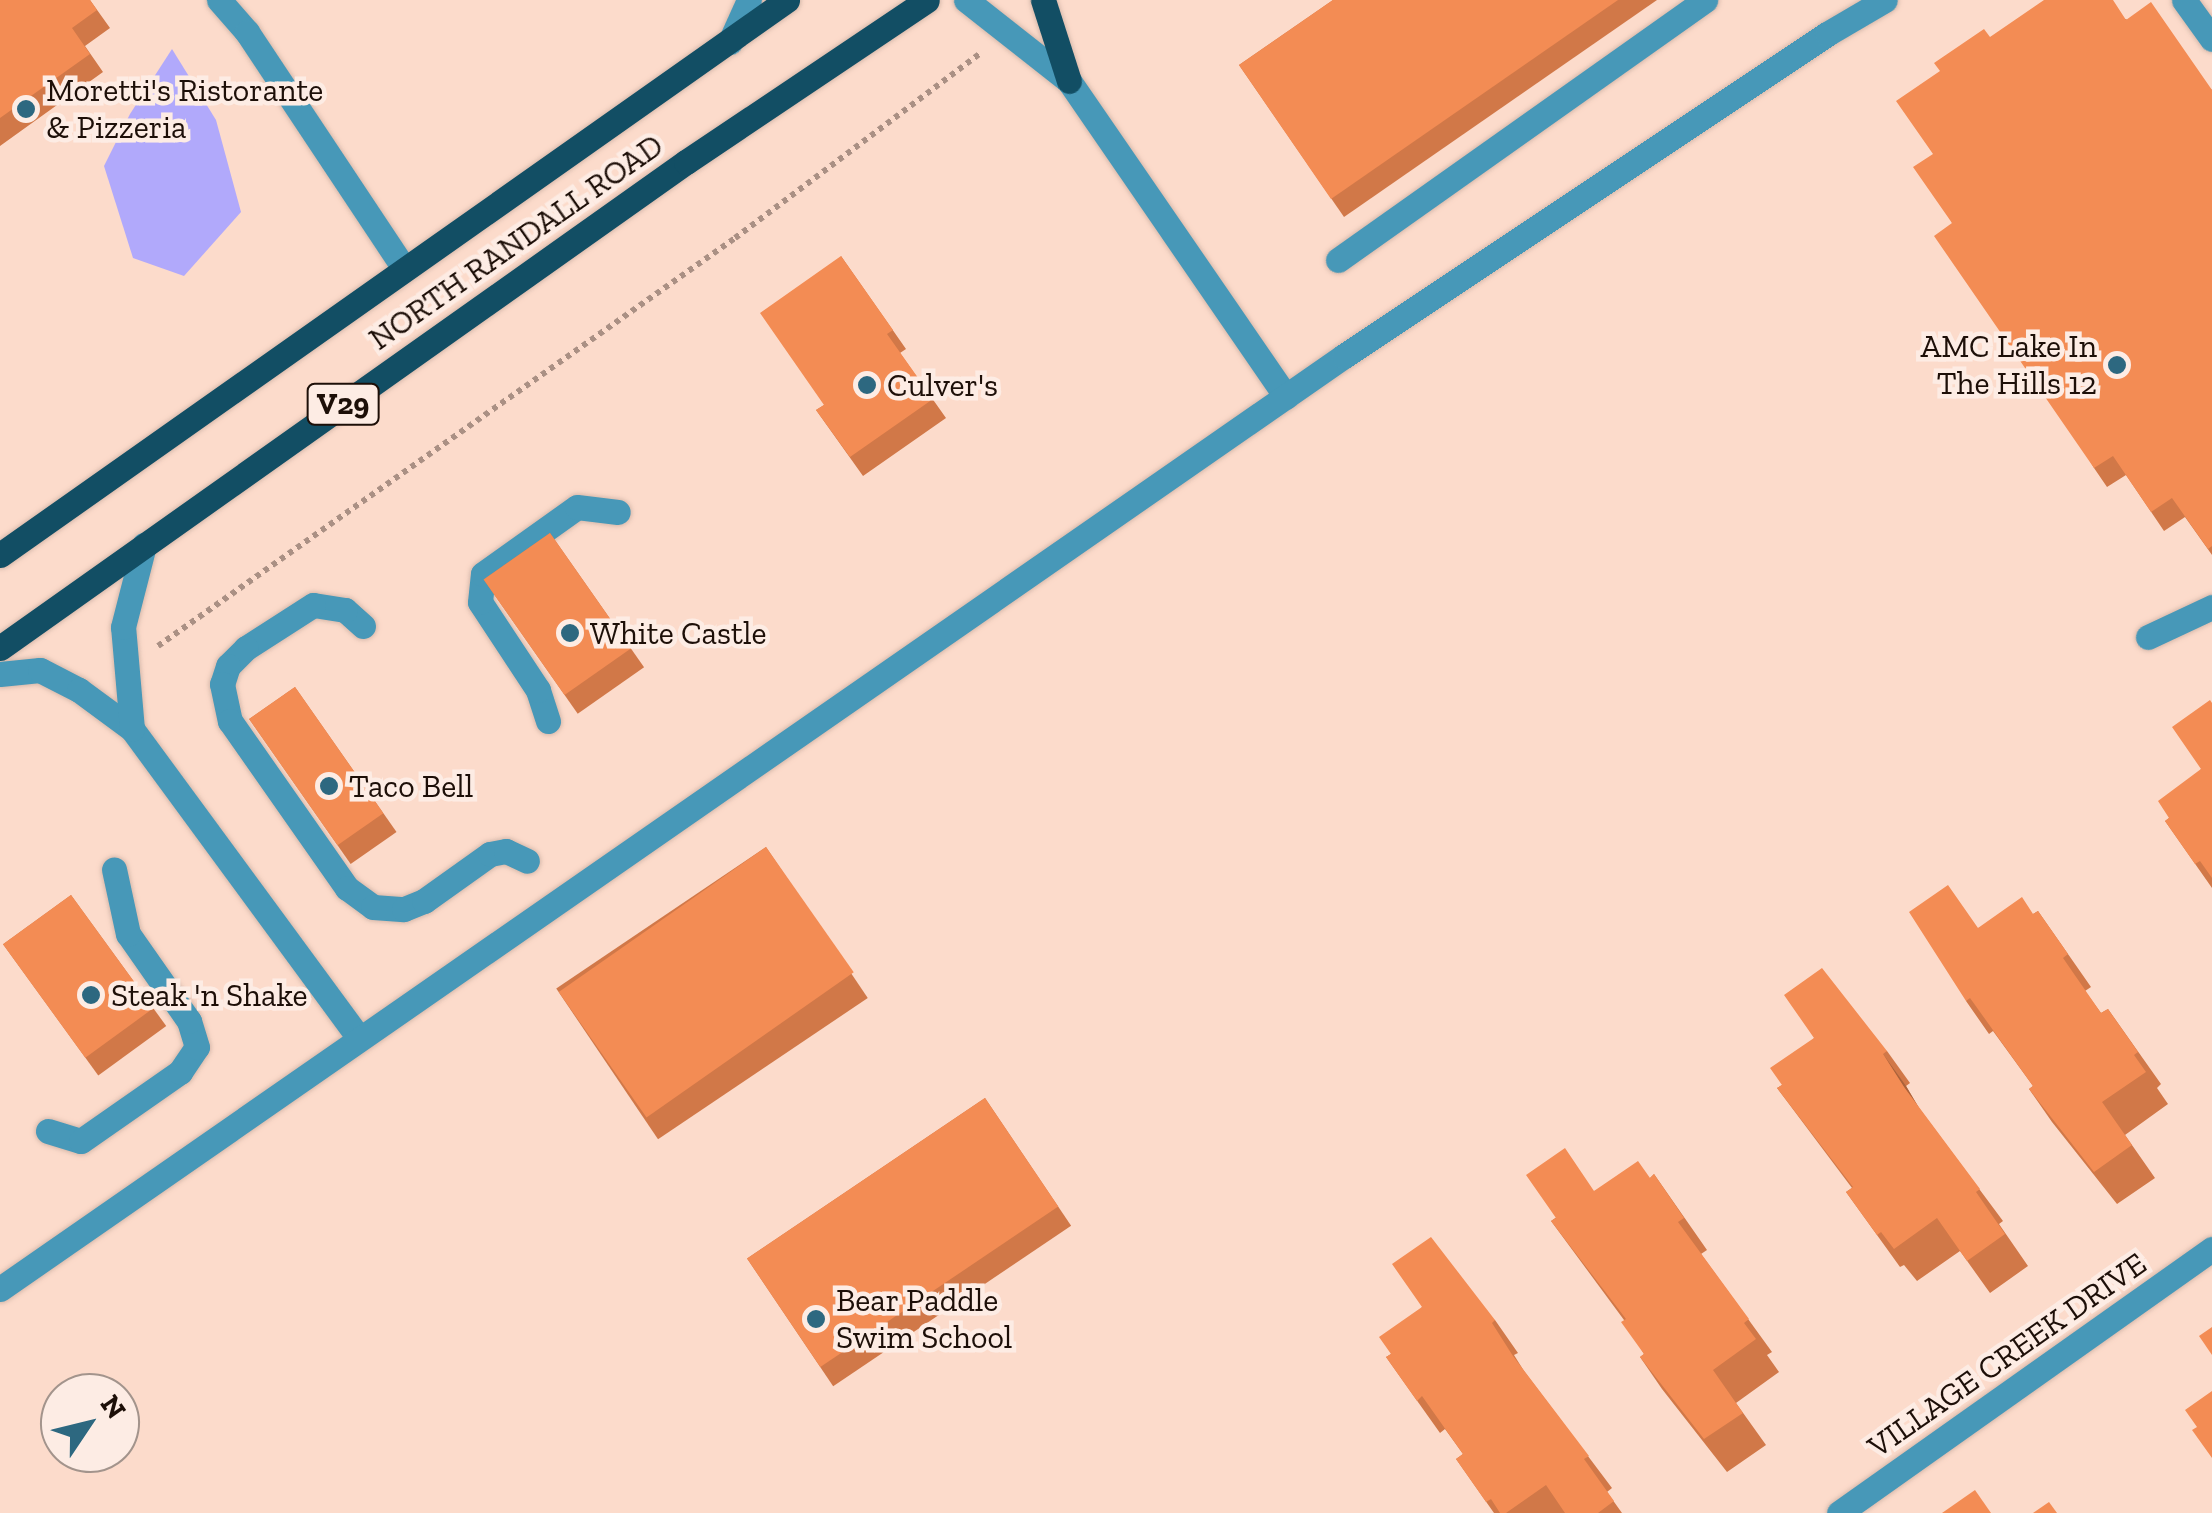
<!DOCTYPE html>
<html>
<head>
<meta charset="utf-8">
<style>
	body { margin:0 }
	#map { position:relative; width:2212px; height:1513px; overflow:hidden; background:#fcdbcb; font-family:"Zilla Slab",serif }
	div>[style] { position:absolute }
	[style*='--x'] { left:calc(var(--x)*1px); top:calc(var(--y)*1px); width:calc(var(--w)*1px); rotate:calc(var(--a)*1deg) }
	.water>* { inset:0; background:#b1a9fb }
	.path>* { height:6px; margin-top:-3px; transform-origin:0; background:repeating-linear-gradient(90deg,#aa9084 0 5px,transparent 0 10px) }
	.roads { filter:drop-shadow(0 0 2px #d8baac) drop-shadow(0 0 2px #d8baac) }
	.lane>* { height:25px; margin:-12.5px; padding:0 12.5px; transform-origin:12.5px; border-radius:12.5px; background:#4798b8 }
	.street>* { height:25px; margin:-12.5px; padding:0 12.5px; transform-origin:12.5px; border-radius:12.5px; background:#4798b8 }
	.primary>* { height:25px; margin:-12.5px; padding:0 12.5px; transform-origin:12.5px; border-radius:12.5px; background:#124e64 }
	.wall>* { inset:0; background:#d17848; transform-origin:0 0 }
	.shaded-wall>* { inset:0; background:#aa623b }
	.building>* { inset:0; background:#f38c54; transform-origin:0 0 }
	.dots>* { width:28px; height:28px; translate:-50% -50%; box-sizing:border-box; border:5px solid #fdece4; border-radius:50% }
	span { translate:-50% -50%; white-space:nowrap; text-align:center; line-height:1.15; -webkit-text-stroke:9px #fdece4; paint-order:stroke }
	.shield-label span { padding:2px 8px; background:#fdece4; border:2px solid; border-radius:8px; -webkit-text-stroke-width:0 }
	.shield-label { font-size:30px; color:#1d0f08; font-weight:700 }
	.poi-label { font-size:32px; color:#1d0f08 }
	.left { translate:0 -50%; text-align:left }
	.right { translate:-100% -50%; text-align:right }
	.street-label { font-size:32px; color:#1d0f08 }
	.north { position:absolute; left:40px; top:1373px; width:100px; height:100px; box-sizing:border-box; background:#fdece4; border:2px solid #a3948c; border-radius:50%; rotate:55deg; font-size:28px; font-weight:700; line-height:40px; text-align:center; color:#1d0f08 }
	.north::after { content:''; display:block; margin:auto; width:35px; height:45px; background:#2d6880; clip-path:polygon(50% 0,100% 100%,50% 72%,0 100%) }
</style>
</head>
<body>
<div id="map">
	<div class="water">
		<i style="clip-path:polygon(172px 49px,216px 120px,241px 212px,184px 276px,133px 258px,104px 166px,130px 114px)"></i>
	</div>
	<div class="path">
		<i style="--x:158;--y:646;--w:707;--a:-35.26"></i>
		<i style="--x:735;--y:238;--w:309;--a:-37"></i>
	</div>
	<div class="roads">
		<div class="lane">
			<i style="--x:219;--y:0;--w:43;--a:48.8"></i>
			<i style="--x:247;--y:32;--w:283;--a:56.4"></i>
			<i style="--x:966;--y:0;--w:131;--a:38.2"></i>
			<i style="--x:1069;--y:81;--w:383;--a:55.5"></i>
			<i style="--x:2184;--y:0;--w:48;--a:54.3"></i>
			<i style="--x:730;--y:42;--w:46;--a:-65.7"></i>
			<i style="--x:1338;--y:260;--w:450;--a:-35.3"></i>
			<i style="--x:363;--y:626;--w:24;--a:-138"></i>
			<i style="--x:345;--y:610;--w:32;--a:-171"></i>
			<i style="--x:313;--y:605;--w:80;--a:147.3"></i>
			<i style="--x:246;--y:648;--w:25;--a:135"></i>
			<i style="--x:228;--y:666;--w:19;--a:108"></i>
			<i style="--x:222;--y:684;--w:38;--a:78"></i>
			<i style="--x:230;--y:721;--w:204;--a:55"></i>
			<i style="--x:347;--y:888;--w:32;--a:36"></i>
			<i style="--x:373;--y:907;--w:31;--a:4"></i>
			<i style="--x:404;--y:909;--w:22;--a:-22"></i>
			<i style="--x:424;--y:901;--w:81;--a:-35.5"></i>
			<i style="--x:490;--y:854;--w:16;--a:-11"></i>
			<i style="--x:506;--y:851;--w:23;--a:25"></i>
			<i style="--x:2148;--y:637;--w:71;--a:-25.1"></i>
			<i style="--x:0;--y:674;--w:40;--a:-5.7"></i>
			<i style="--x:40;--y:670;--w:44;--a:27.1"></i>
			<i style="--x:79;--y:690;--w:66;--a:36.3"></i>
			<i style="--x:132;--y:729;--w:382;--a:53.7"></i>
			<i style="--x:548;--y:721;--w:33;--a:-108"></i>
			<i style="--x:538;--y:690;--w:105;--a:-123.4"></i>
			<i style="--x:480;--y:602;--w:28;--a:-84"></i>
			<i style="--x:483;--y:574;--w:115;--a:-35.5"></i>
			<i style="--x:577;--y:507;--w:41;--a:7"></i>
			<i style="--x:132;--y:729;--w:102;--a:-95"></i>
			<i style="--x:123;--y:627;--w:85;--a:-75.6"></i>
			<i style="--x:48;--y:1131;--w:34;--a:17"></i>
			<i style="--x:81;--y:1141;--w:121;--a:-34.9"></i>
			<i style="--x:180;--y:1072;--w:30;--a:-56"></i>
			<i style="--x:197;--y:1047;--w:27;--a:-107"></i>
			<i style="--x:189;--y:1021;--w:106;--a:-125"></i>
			<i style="--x:128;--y:934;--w:66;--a:-102.2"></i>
			<i style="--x:0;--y:1289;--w:1636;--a:-34.77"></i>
			<i style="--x:1344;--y:356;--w:580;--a:-33.69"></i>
			<i style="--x:1827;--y:34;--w:67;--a:-30.4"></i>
		</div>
		<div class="street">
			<i style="--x:1839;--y:1513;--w:457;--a:-35.3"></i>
		</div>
		<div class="primary">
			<i style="--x:1043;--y:0;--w:85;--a:72.2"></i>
			<i style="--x:0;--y:555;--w:963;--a:-35.19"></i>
			<i style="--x:0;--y:648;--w:841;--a:-35.32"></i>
			<i style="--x:686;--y:162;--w:290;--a:-33.9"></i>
		</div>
	</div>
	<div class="wall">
		<i style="clip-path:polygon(0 0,90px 0,110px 28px,85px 46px,103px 72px,0 146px)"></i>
		<i style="clip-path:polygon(1333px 0,1657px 0,1344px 217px,1239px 65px)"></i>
		<i style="clip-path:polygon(2126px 19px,2212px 90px,2212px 555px,2185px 517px,2164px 531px,2126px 475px,2107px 487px,2094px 468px,1952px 223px,1933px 154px,1990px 37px)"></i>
		<i style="clip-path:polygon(841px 256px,906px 349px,900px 353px,946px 418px,863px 476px,816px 410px,824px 405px)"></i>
		<i style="left:550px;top:533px;width:164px;height:81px;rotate:55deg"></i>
		<i style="left:295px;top:687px;width:177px;height:56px;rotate:55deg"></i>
		<i style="clip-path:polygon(2212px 703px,2212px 888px,2165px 821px,2169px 818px,2201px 769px)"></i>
		<i style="left:766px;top:847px;width:182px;height:253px;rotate:56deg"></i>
		<i style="left:71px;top:895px;width:162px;height:84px;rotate:54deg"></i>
		<i style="clip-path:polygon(2038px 911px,2091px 987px,2085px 991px,2101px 1013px,2108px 1009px,2161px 1084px,2157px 1088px,2168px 1104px,2125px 1135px,2155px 1178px,2117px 1204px,2052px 1122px,2029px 1089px,2033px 1086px,1993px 1031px,1989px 1034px,1966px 1001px,1978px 928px,2033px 914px)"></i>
		<i style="clip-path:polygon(1814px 1038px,1887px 1051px,1910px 1083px,1906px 1086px,1919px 1108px,2003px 1221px,1999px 1224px,2028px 1266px,1990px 1293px,1960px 1251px,1917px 1281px,1904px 1265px,1900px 1267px,1846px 1192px,1852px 1188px,1777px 1088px,1782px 1085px)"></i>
		<i style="left:985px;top:1098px;width:154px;height:287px;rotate:56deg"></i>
		<i style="clip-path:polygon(1654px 1174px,1707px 1250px,1701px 1254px,1772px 1352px,1767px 1355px,1779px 1372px,1736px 1403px,1766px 1445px,1727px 1472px,1662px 1389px,1640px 1357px,1644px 1354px,1624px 1320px,1551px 1221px,1594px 1191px,1650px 1178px)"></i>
		<i style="clip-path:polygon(1422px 1307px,1495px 1320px,1518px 1353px,1514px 1355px,1524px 1371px,1612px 1488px,1607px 1492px,1622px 1513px,1494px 1513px,1456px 1459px,1463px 1454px,1445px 1429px,1440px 1433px,1386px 1357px,1391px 1354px)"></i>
	</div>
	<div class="shaded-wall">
		<i style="clip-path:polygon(1883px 1054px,1906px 1086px,1926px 1120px,1904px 1087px)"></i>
	</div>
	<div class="building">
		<i style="clip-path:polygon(0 0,90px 0,97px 10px,72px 28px,90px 54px,0 118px)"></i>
		<i style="clip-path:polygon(1333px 0,1618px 0,1331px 199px,1239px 65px)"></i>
		<i style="clip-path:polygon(2044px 0,2113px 0,2126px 20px,2151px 2px,2212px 90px,2212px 546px,2208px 549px,2172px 498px,2151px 512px,2113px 456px,2094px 468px,1934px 236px,1952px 223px,1913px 167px,1933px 154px,1896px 101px,1940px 71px,1934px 63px,1984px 29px,1990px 37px)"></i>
		<i style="clip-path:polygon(841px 256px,893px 330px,887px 334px,933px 399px,850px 457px,816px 410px,824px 405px,760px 313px)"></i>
		<i style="left:550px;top:533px;width:141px;height:81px;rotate:55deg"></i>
		<i style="left:295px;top:687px;width:154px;height:56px;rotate:55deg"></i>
		<i style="clip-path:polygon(2210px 700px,2212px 703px,2212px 878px,2200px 861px,2195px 864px,2165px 821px,2169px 818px,2158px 801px,2201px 769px,2172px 727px)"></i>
		<i style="left:766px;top:847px;width:153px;height:253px;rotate:55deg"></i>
		<i style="clip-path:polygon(1948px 885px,1978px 928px,2022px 897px,2033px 914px,2038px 911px,2068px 954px,2063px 958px,2101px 1013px,2108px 1009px,2138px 1052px,2134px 1055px,2146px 1072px,2102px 1102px,2132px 1145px,2094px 1172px,2029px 1089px,2033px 1086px,1970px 998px,1966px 1001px,1909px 912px)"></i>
		<i style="left:71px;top:895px;width:140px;height:84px;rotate:54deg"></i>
		<i style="clip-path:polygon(1822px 968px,1887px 1051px,1883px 1054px,1904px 1087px,1980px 1189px,1976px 1192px,2005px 1234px,1967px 1261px,1937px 1218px,1894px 1249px,1881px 1232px,1877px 1235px,1846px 1192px,1853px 1187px,1777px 1088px,1782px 1085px,1770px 1068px,1814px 1038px,1784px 995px)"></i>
		<i style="left:985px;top:1098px;width:131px;height:287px;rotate:56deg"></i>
		<i style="clip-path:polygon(1565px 1148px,1594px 1191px,1638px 1161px,1650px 1178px,1654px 1174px,1684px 1218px,1678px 1222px,1749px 1319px,1744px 1323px,1756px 1339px,1713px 1370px,1743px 1413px,1704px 1439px,1640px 1357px,1644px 1354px,1621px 1322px,1626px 1319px,1551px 1221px,1556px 1218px,1526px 1175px)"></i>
		<i style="clip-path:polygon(1431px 1237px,1495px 1320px,1492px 1323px,1513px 1356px,1589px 1456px,1584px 1459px,1614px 1501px,1598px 1513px,1565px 1513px,1546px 1485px,1506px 1513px,1500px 1513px,1491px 1499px,1486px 1502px,1456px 1459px,1463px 1454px,1422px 1396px,1417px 1401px,1386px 1357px,1391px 1354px,1379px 1337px,1422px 1307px,1392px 1264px)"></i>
		<i style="clip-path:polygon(2212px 1327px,2212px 1355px,2199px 1336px)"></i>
		<i style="clip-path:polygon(2212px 1391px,2212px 1458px,2192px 1430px,2197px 1427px,2185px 1410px)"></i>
		<i style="clip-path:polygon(1975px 1490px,1991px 1513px,1942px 1513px)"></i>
		<i style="clip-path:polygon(2049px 1502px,2057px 1513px,2033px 1513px)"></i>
	</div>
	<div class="dots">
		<i style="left:26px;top:109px;background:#2d6880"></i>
		<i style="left:2117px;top:365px;background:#2d6880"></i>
		<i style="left:867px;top:385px;background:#2d6880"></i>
		<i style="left:570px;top:633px;background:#2d6880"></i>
		<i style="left:329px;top:786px;background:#2d6880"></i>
		<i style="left:91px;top:995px;background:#2d6880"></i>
		<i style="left:816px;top:1319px;background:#2d6880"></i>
	</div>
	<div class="shield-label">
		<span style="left:343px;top:404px">V29</span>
	</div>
	<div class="poi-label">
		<span class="left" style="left:46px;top:109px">Moretti's Ristorante<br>&amp; Pizzeria</span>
		<span class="right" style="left:2097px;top:365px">AMC Lake In<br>The Hills 12</span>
		<span class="left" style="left:887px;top:385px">Culver's</span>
		<span class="left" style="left:590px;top:633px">White Castle</span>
		<span class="left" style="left:349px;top:786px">Taco Bell</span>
		<span class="left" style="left:111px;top:995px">Steak 'n Shake</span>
		<span class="left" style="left:836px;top:1319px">Bear Paddle<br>Swim School</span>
	</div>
	<div class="street-label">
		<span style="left:516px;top:242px;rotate:-35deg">NORTH RANDALL ROAD</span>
		<span style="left:2007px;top:1355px;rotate:-35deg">VILLAGE CREEK DRIVE</span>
	</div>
	<div class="north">N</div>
</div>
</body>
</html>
